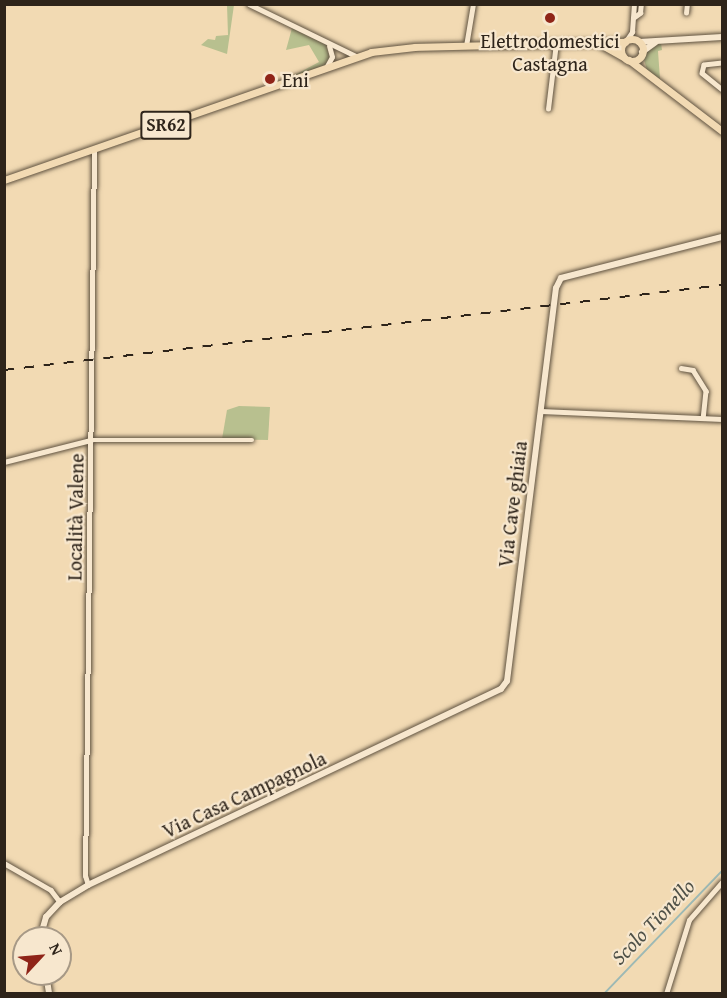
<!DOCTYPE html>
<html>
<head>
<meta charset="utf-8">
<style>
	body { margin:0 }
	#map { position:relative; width:727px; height:998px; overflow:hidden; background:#f2dab3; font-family:"Gentium Book Plus",serif }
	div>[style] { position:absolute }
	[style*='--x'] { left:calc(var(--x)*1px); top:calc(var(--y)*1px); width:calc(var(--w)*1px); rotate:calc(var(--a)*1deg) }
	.green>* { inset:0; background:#b8c08f }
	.stream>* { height:1.5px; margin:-0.75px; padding:0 0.75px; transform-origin:0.75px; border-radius:0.75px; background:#9db9b5 }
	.roads { filter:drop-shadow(0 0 2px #5f5240) drop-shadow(0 0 2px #5f5240) }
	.street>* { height:4.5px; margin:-2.25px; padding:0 2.25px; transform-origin:2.25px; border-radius:2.25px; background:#f7e7ce }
	.secondary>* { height:6px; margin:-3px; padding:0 3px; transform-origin:3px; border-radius:3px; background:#f7e7ce }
	.primary>* { height:7px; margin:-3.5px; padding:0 3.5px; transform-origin:3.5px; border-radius:3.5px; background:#f2dab3 }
	.primary>.ring { margin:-3.5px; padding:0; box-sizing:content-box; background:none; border:7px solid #f2dab3; border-radius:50% }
	.rail>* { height:1.5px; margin-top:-0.75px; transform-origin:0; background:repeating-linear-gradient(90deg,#2e241a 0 10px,transparent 0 20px) }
	.dots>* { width:16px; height:16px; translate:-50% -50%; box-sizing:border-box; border:3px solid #f7e7ce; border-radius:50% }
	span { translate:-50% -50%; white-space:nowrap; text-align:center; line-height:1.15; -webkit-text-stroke:4.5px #f7e7ce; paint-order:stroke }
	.shield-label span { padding:2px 4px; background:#f7e7ce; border:2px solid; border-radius:4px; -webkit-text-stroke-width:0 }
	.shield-label { font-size:18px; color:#2e241a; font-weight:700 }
	.poi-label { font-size:20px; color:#2e241a }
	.left { translate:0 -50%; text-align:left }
	.street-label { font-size:20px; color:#2e241a }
	.water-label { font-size:21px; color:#4f5148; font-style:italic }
	.frame { position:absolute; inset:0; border:6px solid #2e241a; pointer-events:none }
	.north { position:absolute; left:12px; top:926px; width:60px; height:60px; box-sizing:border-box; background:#f7e7ce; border:2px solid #a79986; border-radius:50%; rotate:64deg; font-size:16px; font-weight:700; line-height:24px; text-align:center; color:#2e241a }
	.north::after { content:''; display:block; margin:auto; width:21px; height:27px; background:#8f2418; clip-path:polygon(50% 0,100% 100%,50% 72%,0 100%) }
</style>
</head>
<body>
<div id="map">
	<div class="green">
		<i style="clip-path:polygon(227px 5px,234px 5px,227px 54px,201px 45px,208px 39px,215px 40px,216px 36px,228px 35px)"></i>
		<i style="clip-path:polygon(292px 28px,326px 45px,330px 58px,326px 65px,289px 78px,319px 62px,309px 45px,286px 50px)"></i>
		<i style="clip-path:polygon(661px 43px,662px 50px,658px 51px,660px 79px,647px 70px,644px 60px,647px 50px)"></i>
		<i style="clip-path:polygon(239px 406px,270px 407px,268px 440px,222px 439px,227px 410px)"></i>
	</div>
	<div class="stream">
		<i style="--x:604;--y:994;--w:170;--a:-46.2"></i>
	</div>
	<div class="roads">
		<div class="street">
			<i style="--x:249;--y:4;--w:119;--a:25.9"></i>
			<i style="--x:686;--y:13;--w:9;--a:-84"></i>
			<i style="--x:633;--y:18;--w:9;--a:-36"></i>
			<i style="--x:640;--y:13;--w:9;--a:-84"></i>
			<i style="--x:626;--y:41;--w:11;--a:-56"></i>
			<i style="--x:632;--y:32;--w:28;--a:-86"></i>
			<i style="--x:466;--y:46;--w:43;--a:-80.5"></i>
			<i style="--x:722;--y:63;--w:18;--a:174"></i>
			<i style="--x:704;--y:65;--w:8;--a:104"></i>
			<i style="--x:702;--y:73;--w:26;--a:39"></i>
			<i style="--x:327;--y:66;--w:10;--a:-61"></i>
			<i style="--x:332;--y:57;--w:11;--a:-105"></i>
			<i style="--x:548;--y:109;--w:66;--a:-83.1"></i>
			<i style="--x:681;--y:368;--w:12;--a:9"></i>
			<i style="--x:693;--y:370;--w:25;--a:58"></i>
			<i style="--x:706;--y:391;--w:27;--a:96"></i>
			<i style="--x:541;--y:411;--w:181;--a:2.5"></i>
			<i style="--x:4;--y:462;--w:90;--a:-14.2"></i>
			<i style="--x:91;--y:440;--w:161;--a:0"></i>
			<i style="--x:4;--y:863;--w:54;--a:29.9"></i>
			<i style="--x:51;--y:890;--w:15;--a:53"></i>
			<i style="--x:88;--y:885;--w:9;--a:-108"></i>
			<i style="--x:85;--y:876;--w:726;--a:-89.29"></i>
			<i style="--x:666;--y:994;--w:77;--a:-72.7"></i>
			<i style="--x:689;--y:920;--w:50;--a:-49"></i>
		</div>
		<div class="secondary">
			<i style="--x:639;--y:42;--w:83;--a:-3.4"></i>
			<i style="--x:642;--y:52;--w:17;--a:-36"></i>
			<i style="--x:40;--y:938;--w:22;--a:-74"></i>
			<i style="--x:46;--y:917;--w:21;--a:-47"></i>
			<i style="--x:60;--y:902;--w:33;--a:-31"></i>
			<i style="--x:88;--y:885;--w:457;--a:-25.4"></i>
			<i style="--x:501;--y:689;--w:10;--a:-53"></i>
			<i style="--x:507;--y:681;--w:396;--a:-82.9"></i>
			<i style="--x:556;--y:288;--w:11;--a:-63"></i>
			<i style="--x:561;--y:278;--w:166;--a:-14.3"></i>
			<i style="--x:46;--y:974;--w:20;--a:81"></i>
		</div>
		<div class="primary">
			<i class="ring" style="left:621px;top:39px;width:15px;height:15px"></i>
			<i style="--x:600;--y:44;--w:25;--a:29"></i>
			<i style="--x:629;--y:60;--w:117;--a:37.4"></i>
			<i style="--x:4;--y:180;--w:389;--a:-19.2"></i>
			<i style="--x:371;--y:52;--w:44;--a:-6.5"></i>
			<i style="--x:415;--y:47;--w:210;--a:-1.4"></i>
		</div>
	</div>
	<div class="rail">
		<i style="--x:4;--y:370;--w:723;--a:-6.75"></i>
	</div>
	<div class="dots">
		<i style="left:550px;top:18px;background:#8f2418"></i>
		<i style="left:270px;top:79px;background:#8f2418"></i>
	</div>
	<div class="shield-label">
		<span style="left:166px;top:125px">SR62</span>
	</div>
	<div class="poi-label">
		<span style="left:550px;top:52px">Elettrodomestici<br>Castagna</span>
		<span class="left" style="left:282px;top:79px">Eni</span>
	</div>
	<div class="street-label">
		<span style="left:512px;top:504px;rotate:-83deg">Via Cave ghiaia</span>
		<span style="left:75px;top:517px;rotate:-89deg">Località Valene</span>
		<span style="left:244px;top:794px;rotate:-25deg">Via Casa Campagnola</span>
	</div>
	<div class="water-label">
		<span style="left:653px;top:922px;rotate:-46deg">Scolo Tionello</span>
	</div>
	<div class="frame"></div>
	<div class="north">N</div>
</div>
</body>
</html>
